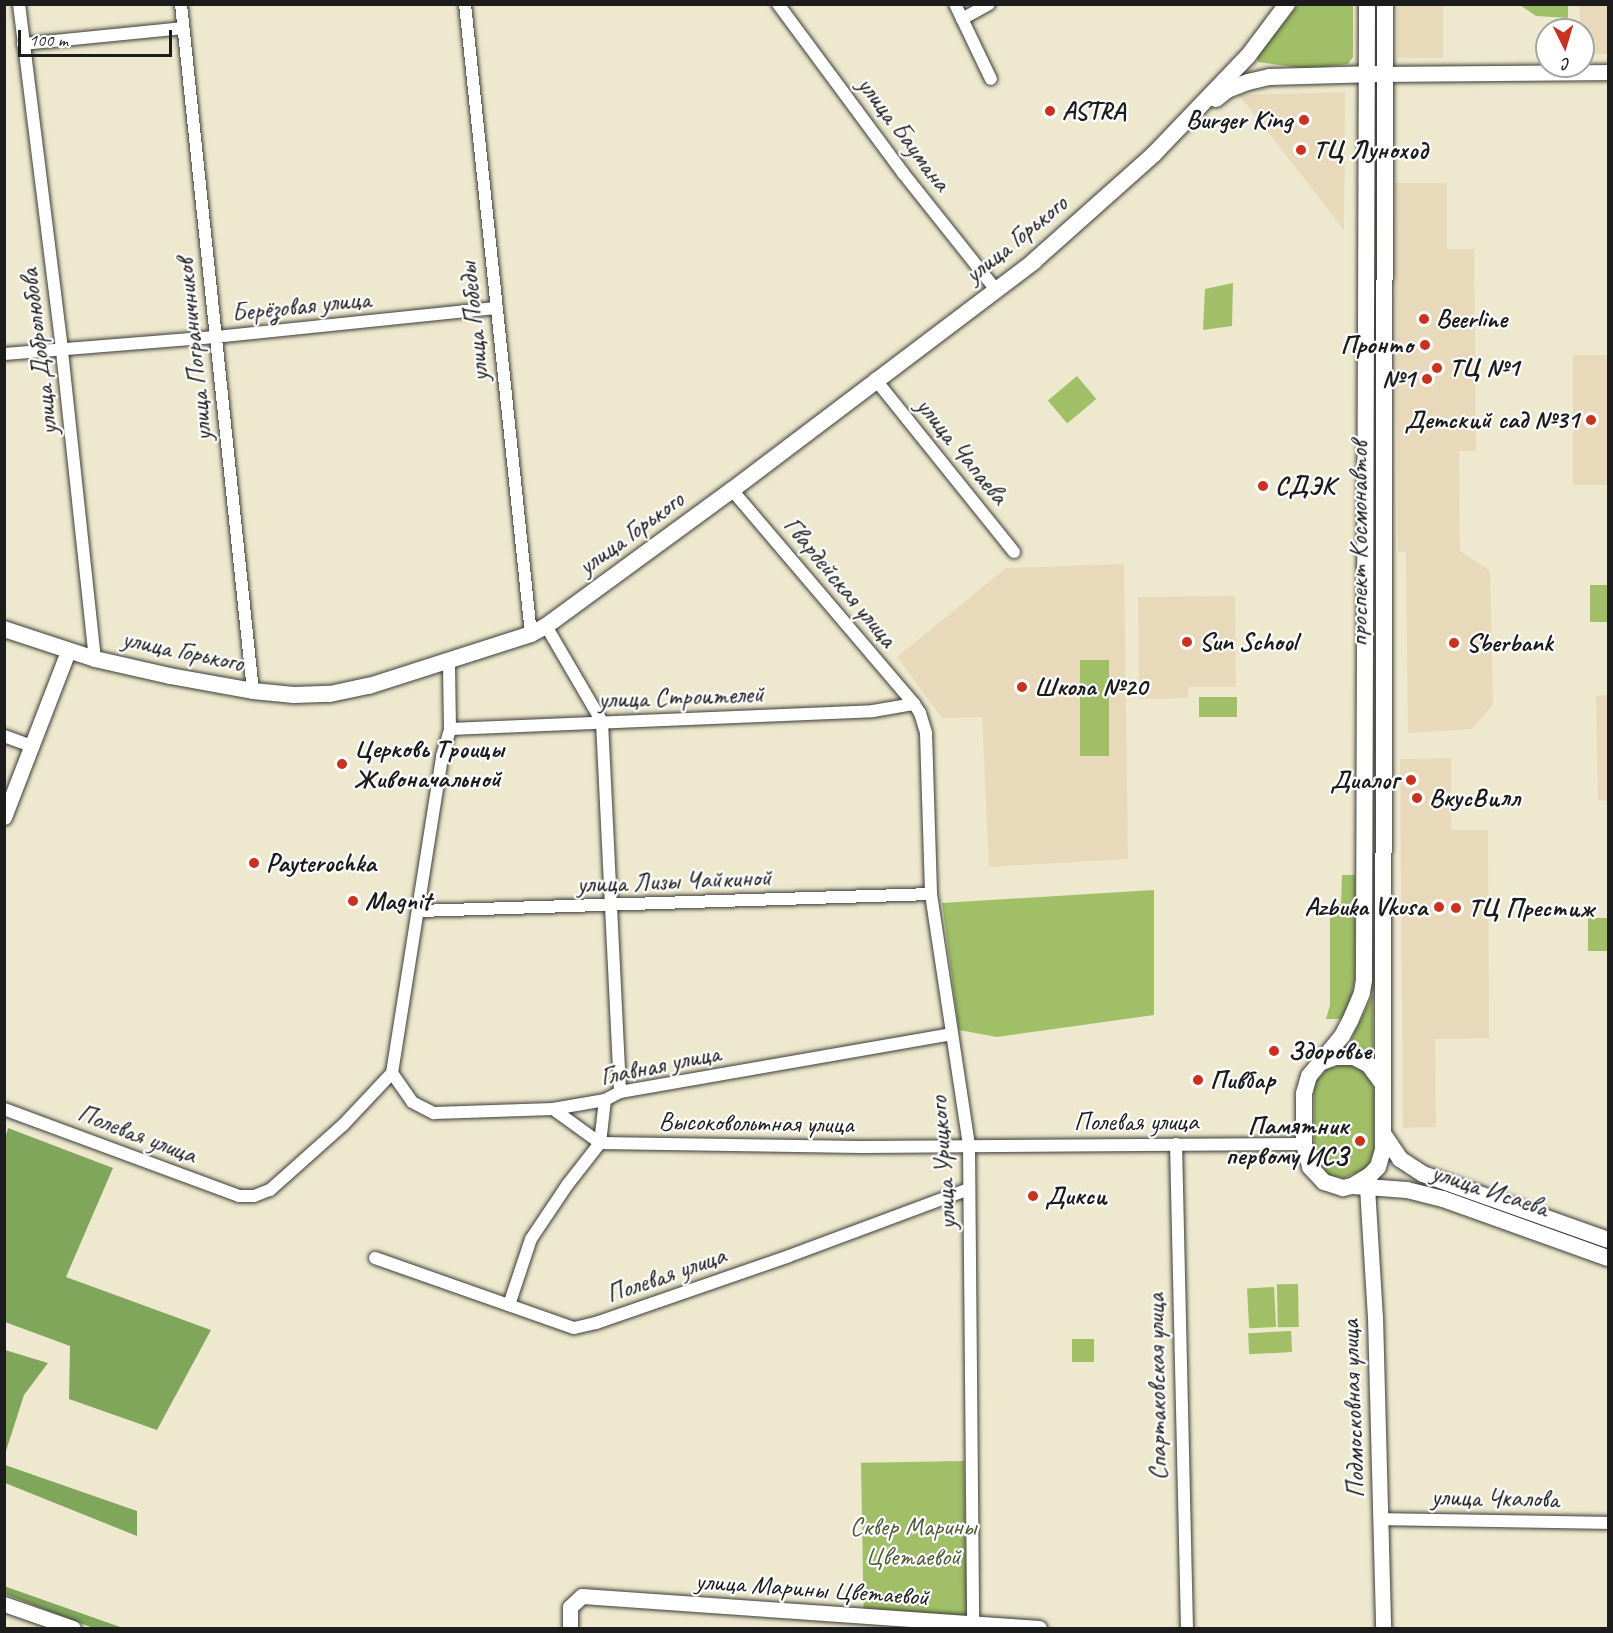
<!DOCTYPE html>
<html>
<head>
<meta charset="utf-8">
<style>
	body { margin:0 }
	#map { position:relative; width:1613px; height:1633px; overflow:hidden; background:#eee9ce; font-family:Caveat,sans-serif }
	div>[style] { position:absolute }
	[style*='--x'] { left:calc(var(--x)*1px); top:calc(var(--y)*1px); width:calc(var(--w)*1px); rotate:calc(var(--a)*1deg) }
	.built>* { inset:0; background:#e8d9ba; transform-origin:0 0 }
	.green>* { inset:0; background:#a0bf67; transform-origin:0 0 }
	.forest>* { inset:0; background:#80a65c }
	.roads { filter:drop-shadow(0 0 2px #3c3b37) drop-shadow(0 0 2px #3c3b37) }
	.minor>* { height:12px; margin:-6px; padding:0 6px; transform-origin:6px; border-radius:6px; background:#fff }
	.tertiary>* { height:15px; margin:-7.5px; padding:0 7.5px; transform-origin:7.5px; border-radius:7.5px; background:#fff }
	.secondary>* { height:16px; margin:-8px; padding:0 8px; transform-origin:8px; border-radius:8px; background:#fff }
	.dots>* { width:16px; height:16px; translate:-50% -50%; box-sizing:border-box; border:3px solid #fff; border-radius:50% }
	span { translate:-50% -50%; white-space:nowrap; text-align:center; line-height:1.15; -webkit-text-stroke:4.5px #fff; paint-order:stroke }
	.poi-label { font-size:26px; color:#1c1c1c; font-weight:700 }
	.left { translate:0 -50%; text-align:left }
	.right { translate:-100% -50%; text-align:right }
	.street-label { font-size:26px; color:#1c1c1c }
	.park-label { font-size:26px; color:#515d3a }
	.frame { position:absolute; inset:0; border:6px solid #1c1c1c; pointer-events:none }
	.north { position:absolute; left:1535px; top:18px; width:60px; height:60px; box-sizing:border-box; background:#fff; border:2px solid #a4a4a4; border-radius:50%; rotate:175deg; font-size:16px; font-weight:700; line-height:24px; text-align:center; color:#1c1c1c }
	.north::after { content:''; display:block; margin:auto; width:21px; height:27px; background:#c8321e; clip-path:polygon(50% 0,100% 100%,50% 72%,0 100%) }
	.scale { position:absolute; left:18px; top:30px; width:154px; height:27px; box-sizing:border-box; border:3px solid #1c1c1c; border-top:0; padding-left:8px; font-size:18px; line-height:21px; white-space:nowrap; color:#1c1c1c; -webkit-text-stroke:4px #fff; paint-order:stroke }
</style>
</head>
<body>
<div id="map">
	<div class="built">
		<i style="left:1398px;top:5px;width:45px;height:53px"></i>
		<i style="clip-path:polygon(1579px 5px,1608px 5px,1608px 54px,1583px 54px,1586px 33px,1581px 28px)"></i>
		<i style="clip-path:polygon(1345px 92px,1344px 230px,1239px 95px)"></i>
		<i style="clip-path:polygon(1395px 183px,1447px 183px,1447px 249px,1474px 249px,1476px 451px,1459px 451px,1460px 551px,1490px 571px,1493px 704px,1472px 729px,1408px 733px,1406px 552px,1398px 552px)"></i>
		<i style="left:1573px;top:355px;width:35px;height:130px"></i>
		<i style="clip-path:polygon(1124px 564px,1128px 859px,989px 867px,982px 717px,942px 718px,897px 657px,1006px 568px)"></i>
		<i style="clip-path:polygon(1235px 596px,1236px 687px,1188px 687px,1188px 698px,1139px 699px,1138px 597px)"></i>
		<i style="clip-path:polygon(1608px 695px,1608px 801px,1598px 800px,1596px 696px)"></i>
		<i style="clip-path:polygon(1451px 758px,1451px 830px,1488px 830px,1489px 1038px,1435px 1039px,1436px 1127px,1403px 1128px,1400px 759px)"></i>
	</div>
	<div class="green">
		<i style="clip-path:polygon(1298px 5px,1353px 5px,1353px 57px,1348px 64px,1308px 69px,1258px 62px,1257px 56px)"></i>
		<i style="clip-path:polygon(1520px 5px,1568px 5px,1568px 18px,1536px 16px)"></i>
		<i style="clip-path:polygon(1233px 283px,1232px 326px,1203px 330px,1205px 289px)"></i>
		<i style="left:1077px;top:376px;width:30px;height:38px;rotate:50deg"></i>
		<i style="left:1590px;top:585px;width:18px;height:37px"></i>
		<i style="left:1080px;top:660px;width:29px;height:96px"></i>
		<i style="left:1237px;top:697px;width:20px;height:38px;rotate:90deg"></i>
		<i style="clip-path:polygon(1342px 875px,1355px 875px,1355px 978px,1351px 999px,1341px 1019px,1326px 1019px,1330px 1005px,1330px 905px,1341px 904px)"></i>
		<i style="clip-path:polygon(1154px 890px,1154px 1015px,997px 1037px,959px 1030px,942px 903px)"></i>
		<i style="left:1588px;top:918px;width:20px;height:33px"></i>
		<i style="clip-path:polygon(1373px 994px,1373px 1056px,1364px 1049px,1348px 1046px)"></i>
		<i style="clip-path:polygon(1345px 1064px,1361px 1069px,1371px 1082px,1374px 1091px,1374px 1152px,1366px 1169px,1344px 1178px,1328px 1175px,1314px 1154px,1314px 1090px,1316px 1081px,1327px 1069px)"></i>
		<i style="left:1298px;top:1284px;width:43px;height:21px;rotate:89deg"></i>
		<i style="left:1274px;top:1287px;width:40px;height:27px;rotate:87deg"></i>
		<i style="left:1291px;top:1331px;width:21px;height:43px;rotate:87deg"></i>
		<i style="left:1072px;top:1339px;width:22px;height:23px"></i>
		<i style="left:964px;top:1461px;width:156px;height:103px;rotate:89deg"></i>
	</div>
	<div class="forest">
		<i style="clip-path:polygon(8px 1128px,113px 1168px,66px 1277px,211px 1330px,157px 1430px,69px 1399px,70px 1346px,5px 1322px,4px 1142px)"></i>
		<i style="clip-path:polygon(5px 1350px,48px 1363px,24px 1395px,5px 1454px)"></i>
		<i style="clip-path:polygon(5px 1465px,137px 1511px,137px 1536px,5px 1483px)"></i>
		<i style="clip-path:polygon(4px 1586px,123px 1628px,93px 1628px,5px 1594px)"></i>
	</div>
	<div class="roads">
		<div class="minor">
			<i style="--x:19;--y:4;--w:350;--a:82.9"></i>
			<i style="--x:62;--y:351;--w:310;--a:83.9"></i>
			<i style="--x:181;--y:4;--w:691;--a:84.02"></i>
			<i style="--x:465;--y:4;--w:633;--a:84.02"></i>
			<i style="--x:778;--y:4;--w:210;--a:53.5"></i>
			<i style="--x:903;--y:173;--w:149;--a:51.5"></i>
			<i style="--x:955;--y:4;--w:83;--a:64.4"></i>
			<i style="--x:962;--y:19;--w:31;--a:-29"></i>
			<i style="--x:23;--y:44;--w:161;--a:-5.7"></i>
			<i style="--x:4;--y:354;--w:212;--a:-4.6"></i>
			<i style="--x:215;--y:337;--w:281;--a:-5.9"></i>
			<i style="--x:875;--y:379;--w:222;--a:51.2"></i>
			<i style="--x:732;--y:490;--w:281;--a:49.6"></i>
			<i style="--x:914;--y:704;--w:11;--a:56"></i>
			<i style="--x:920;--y:713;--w:21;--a:73"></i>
			<i style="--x:926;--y:733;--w:161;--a:88.2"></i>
			<i style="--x:931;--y:894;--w:254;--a:81.4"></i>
			<i style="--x:969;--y:1145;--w:480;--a:89.5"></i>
			<i style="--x:546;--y:626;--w:111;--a:59.7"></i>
			<i style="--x:602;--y:722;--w:370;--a:87.2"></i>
			<i style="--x:450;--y:729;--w:423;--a:-2.4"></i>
			<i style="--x:873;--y:711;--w:42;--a:-9.7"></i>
			<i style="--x:4;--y:736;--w:30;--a:20"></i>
			<i style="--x:419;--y:911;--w:512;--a:-1.9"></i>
			<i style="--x:392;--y:1073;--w:35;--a:55"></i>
			<i style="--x:412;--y:1102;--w:25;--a:27"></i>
			<i style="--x:434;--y:1113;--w:119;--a:-1.9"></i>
			<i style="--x:553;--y:1109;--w:53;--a:-9.8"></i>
			<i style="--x:605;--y:1100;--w:17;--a:-28"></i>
			<i style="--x:620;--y:1092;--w:337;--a:-9.9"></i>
			<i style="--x:4;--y:1109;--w:251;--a:20.3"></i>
			<i style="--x:239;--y:1196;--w:15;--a:0"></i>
			<i style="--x:254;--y:1196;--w:17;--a:-21"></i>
			<i style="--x:270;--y:1190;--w:98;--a:-41.7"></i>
			<i style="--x:343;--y:1125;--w:71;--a:-46.7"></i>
			<i style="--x:392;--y:1073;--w:321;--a:-81"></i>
			<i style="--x:442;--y:756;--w:28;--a:-73"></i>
			<i style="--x:450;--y:729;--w:67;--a:-90.9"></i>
			<i style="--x:553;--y:1109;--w:58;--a:35.9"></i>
			<i style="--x:600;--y:1143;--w:262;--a:0.9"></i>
			<i style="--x:862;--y:1147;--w:442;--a:-0.4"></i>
			<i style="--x:1176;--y:1144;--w:484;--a:88.7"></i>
			<i style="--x:375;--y:1258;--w:211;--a:19.4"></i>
			<i style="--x:574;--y:1328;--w:23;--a:-13"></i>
			<i style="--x:596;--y:1323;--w:204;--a:-19.1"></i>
			<i style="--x:789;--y:1256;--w:192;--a:-20.4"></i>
			<i style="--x:509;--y:1305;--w:70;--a:-71.6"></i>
			<i style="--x:531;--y:1239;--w:66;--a:-56.1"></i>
			<i style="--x:568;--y:1184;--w:52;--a:-52"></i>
			<i style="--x:600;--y:1143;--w:43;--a:-83.4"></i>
			<i style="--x:1381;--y:1519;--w:227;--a:1"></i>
		</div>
		<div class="tertiary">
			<i style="--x:1385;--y:74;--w:223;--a:-0.5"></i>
			<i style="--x:4;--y:817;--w:178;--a:-68.9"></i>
			<i style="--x:1367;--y:1187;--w:129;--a:86.5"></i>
			<i style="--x:1375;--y:1316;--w:312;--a:88.5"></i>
			<i style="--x:4;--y:1604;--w:73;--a:19.2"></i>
			<i style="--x:570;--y:1628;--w:21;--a:-90"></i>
			<i style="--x:570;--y:1607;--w:16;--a:-43"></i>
			<i style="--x:582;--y:1596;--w:458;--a:4"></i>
		</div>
		<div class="secondary">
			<i style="--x:1367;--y:4;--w:976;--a:90.18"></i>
			<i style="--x:1364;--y:980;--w:13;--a:99"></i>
			<i style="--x:1362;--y:993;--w:30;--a:113"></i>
			<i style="--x:1350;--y:1021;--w:17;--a:118"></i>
			<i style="--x:1342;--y:1036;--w:52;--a:129.5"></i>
			<i style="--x:1309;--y:1076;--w:19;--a:106"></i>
			<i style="--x:1304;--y:1094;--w:50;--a:90"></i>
			<i style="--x:1304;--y:1144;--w:24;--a:75"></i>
			<i style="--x:1310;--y:1167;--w:21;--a:47"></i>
			<i style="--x:1324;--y:1182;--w:20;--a:18"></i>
			<i style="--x:1343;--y:1188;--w:9;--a:-13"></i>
			<i style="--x:1352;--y:1186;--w:21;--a:-31"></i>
			<i style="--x:1370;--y:1175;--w:11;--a:-45"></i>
			<i style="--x:1378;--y:1167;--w:19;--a:-74"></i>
			<i style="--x:1383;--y:1149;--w:1145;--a:-89.9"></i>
			<i style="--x:1216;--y:99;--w:14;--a:-39"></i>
			<i style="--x:1227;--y:90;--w:22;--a:-21"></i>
			<i style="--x:1248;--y:82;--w:22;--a:-13"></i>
			<i style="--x:1269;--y:77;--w:108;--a:-1.6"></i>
			<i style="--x:4;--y:629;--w:96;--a:18.2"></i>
			<i style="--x:95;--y:659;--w:77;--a:12.8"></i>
			<i style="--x:170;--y:676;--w:84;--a:10.2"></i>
			<i style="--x:253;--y:691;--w:41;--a:5.6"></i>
			<i style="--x:294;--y:695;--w:36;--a:-2"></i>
			<i style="--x:330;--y:694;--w:40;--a:-12"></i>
			<i style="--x:369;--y:686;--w:170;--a:-17.8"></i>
			<i style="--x:531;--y:634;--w:17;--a:-28"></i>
			<i style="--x:546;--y:626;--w:230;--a:-36.2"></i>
			<i style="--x:732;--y:490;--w:378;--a:-37.1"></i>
			<i style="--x:1033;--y:262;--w:161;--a:-41.7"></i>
			<i style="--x:1153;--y:155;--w:137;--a:-46.2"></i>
			<i style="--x:1248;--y:56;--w:65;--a:-53.1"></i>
			<i style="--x:1322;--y:1062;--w:14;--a:-21"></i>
			<i style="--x:1335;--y:1057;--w:19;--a:0"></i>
			<i style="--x:1354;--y:1057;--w:17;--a:28"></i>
			<i style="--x:1369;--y:1065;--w:24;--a:54"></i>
			<i style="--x:1384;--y:1135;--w:29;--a:56"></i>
			<i style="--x:1400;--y:1159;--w:27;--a:33"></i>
			<i style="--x:1423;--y:1174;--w:196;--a:19.6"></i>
			<i style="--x:1353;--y:1186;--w:54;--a:4.2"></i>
			<i style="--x:1407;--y:1190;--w:37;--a:14"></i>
			<i style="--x:1443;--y:1199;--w:175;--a:19.7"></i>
		</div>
	</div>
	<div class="dots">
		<i style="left:1050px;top:111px;background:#c8321e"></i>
		<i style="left:1304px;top:120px;background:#c8321e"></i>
		<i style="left:1301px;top:150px;background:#c8321e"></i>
		<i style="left:1424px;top:319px;background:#c8321e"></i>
		<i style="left:1425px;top:345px;background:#c8321e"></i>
		<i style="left:1437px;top:368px;background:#c8321e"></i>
		<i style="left:1427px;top:379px;background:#c8321e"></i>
		<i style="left:1591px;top:420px;background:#c8321e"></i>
		<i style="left:1263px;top:486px;background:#c8321e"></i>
		<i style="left:1187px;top:642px;background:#c8321e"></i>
		<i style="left:1454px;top:643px;background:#c8321e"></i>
		<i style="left:1022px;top:687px;background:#c8321e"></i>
		<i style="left:342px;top:764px;background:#c8321e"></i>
		<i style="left:1411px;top:780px;background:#c8321e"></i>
		<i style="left:1417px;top:798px;background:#c8321e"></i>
		<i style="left:254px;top:863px;background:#c8321e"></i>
		<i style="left:353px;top:901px;background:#c8321e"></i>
		<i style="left:1439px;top:907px;background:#c8321e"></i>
		<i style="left:1456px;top:908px;background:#c8321e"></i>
		<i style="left:1274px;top:1051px;background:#c8321e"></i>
		<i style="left:1198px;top:1080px;background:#c8321e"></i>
		<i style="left:1360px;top:1141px;background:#c8321e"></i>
		<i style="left:1033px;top:1196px;background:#c8321e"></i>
	</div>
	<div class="poi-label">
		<span class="left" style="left:1062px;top:111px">ASTRA</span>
		<span class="right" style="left:1292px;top:120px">Burger King</span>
		<span class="left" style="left:1313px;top:150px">ТЦ Луноход</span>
		<span class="left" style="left:1436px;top:319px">Beerline</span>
		<span class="right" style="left:1413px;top:345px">Пронто</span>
		<span class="left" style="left:1449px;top:368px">ТЦ №1</span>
		<span class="right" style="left:1415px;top:379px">№1</span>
		<span class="right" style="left:1579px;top:420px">Детский сад №31</span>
		<span class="left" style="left:1275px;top:486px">СДЭК</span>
		<span class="left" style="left:1199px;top:642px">Sun School</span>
		<span class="left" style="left:1466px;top:643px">Sberbank</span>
		<span class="left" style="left:1034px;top:687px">Школа №20</span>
		<span class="left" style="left:354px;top:764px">Церковь Троицы<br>Живоначальной</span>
		<span class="right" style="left:1399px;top:780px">Диалог</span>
		<span class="left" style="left:1429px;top:798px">ВкусВилл</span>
		<span class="left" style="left:266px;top:863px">Payterochka</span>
		<span class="left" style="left:365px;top:901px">Magnit</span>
		<span class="right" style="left:1427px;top:907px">Azbuka Vkusa</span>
		<span class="left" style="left:1468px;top:908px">ТЦ Престиж</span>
		<span class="left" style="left:1288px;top:1051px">Здоровье</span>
		<span class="left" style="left:1210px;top:1080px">Пивбар</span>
		<span class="right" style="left:1348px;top:1141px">Памятник<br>первому ИСЗ</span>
		<span class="left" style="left:1045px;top:1196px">Дикси</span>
	</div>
	<div class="street-label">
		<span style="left:904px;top:134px;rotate:53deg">улица Баумана</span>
		<span style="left:1016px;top:239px;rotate:-39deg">улица Горького</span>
		<span style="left:301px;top:306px;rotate:-6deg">Берёзовая улица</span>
		<span style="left:474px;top:322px;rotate:-96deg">улица Победы</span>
		<span style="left:194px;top:350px;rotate:-96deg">улица Пограничников</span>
		<span style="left:39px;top:352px;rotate:-97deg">улица Добролюбова</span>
		<span style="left:962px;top:451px;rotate:51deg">улица Чапаева</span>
		<span style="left:631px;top:533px;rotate:-36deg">улица Горького</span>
		<span style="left:1359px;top:544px;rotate:-90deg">проспект Космонавтов</span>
		<span style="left:840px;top:582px;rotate:50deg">Гвардейская улица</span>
		<span style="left:183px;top:651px;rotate:12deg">улица Горького</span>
		<span style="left:681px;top:697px;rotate:-2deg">улица Строителей</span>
		<span style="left:674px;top:881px;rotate:-2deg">улица Лизы Чайкиной</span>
		<span style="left:660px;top:1065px;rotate:-12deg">Главная улица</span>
		<span style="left:1136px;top:1122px">Полевая улица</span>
		<span style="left:756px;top:1123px;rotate:1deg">Высоковольтная улица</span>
		<span style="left:137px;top:1134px;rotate:21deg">Полевая улица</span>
		<span style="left:943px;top:1163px;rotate:-94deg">улица Урицкого</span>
		<span style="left:1490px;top:1190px;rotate:18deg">улица Исаева</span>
		<span style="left:666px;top:1275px;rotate:-19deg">Полевая улица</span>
		<span style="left:1157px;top:1387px;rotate:-91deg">Спартаковская улица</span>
		<span style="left:1353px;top:1409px;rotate:-92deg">Подмосковная улица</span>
		<span style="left:1495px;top:1498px;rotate:1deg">улица Чкалова</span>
		<span style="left:812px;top:1589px;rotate:4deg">улица Марины Цветаевой</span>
	</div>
	<div class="park-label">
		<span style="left:913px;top:1542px">Сквер Марины<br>Цветаевой</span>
	</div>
	<div class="frame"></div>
	<div class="north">С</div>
	<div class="scale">100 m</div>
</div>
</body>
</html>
